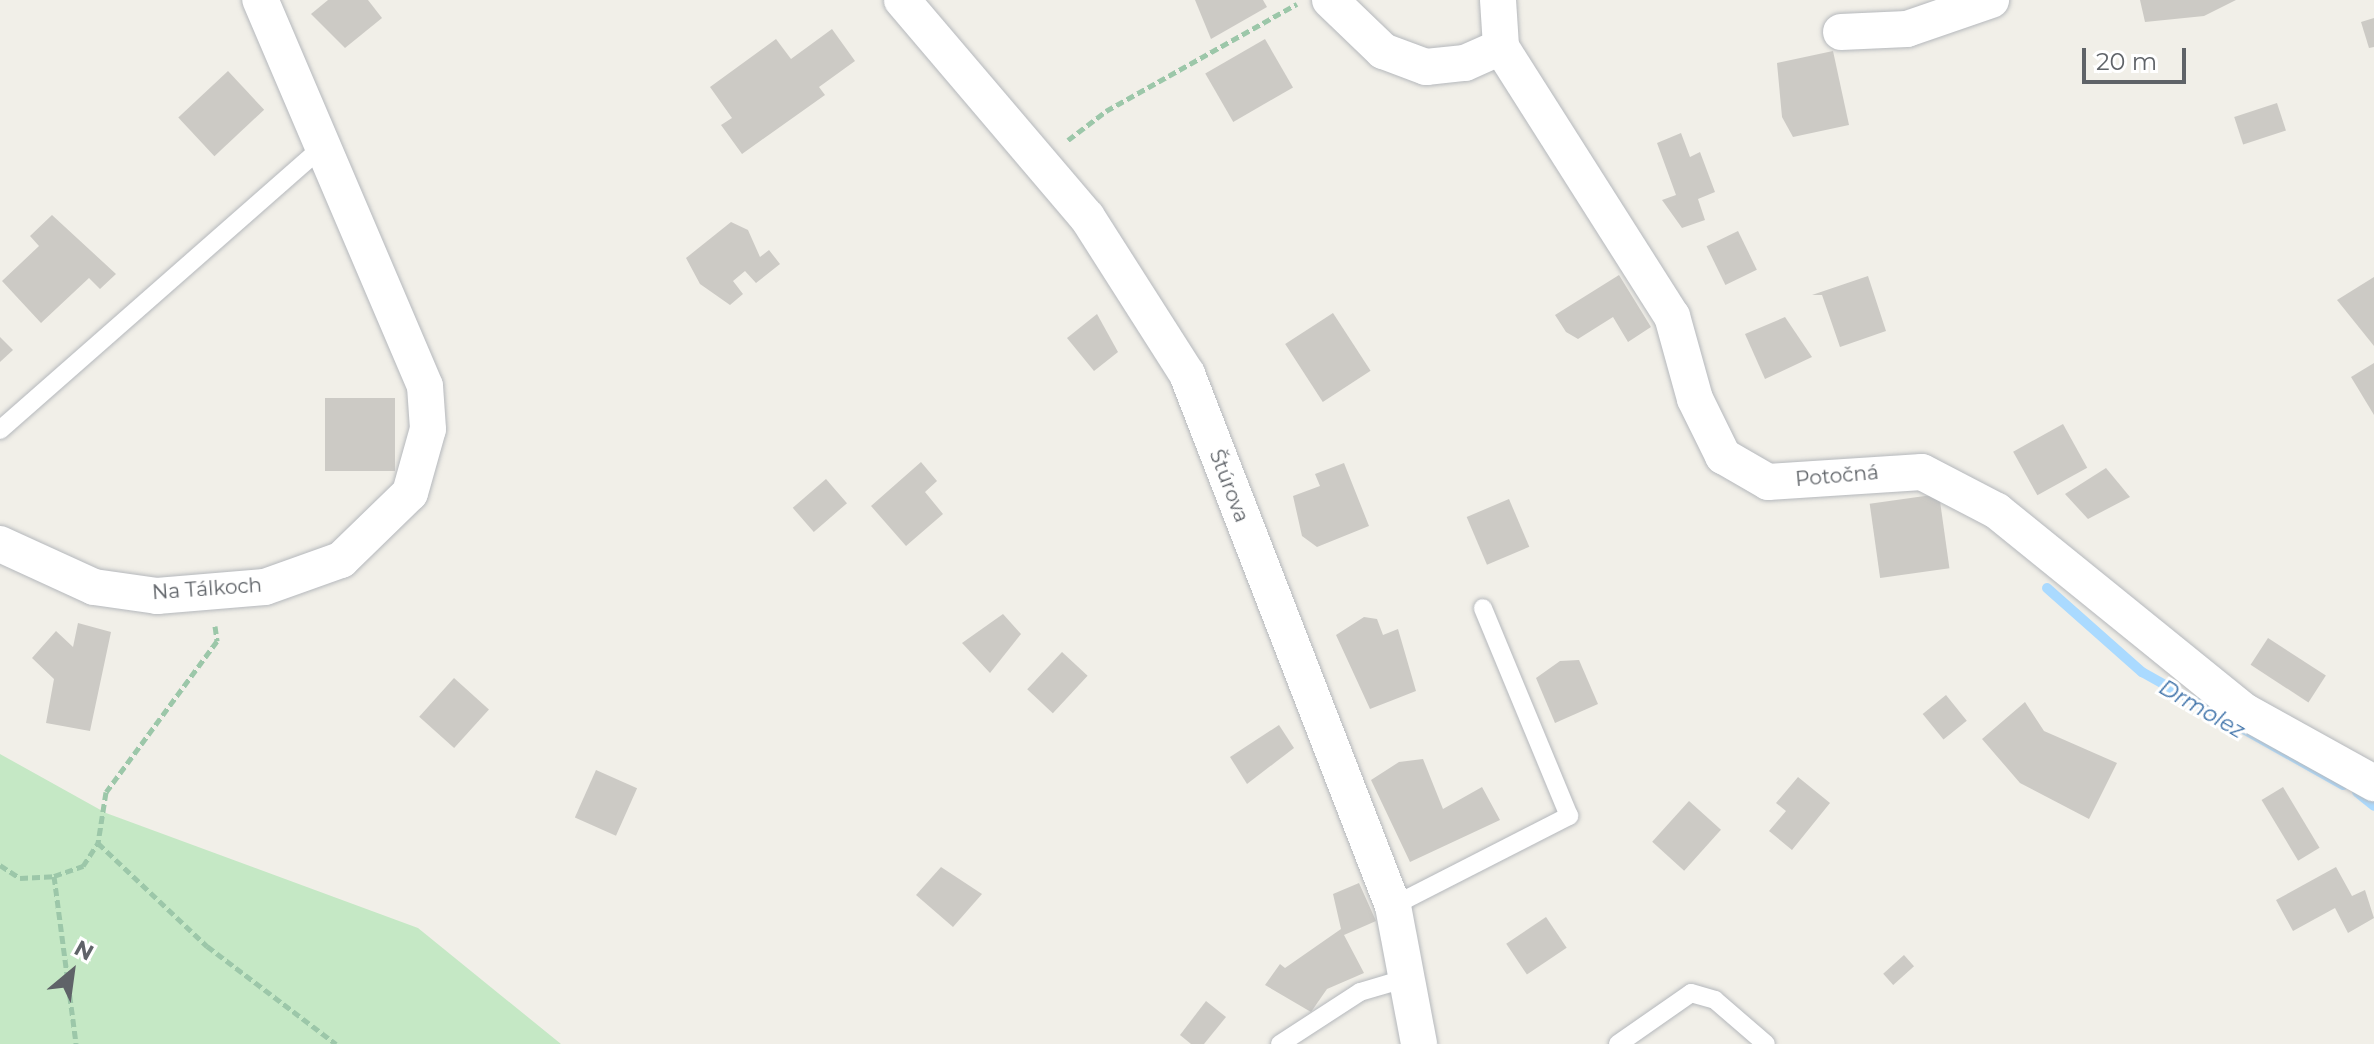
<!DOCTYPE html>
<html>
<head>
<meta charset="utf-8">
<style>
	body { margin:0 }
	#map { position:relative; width:2374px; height:1044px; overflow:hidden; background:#f1efe8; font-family:Montserrat,sans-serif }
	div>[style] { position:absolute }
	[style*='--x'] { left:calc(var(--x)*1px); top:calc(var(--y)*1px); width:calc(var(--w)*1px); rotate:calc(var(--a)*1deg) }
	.green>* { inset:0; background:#c5e8c5 }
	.stream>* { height:10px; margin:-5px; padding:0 5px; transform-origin:5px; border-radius:5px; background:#aadaff }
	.building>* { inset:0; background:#cccac5; transform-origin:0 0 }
	.path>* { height:5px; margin-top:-2.5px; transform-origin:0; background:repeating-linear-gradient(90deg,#9cc7a9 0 8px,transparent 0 12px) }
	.roads { filter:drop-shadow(0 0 2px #b5b8bc) drop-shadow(0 0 2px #b5b8bc) }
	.service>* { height:18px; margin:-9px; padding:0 9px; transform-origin:9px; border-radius:9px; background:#fff }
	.minor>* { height:36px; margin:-18px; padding:0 18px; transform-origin:18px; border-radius:18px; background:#fff }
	span { translate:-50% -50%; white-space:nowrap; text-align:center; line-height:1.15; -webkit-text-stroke:6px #fff; paint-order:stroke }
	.street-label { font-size:20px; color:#5f6368 }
	.water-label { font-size:22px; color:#4174aa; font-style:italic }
	.north { position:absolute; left:32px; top:932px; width:80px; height:80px; -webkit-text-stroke:6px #fff; paint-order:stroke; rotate:29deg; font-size:22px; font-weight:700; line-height:32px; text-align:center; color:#5f6368 }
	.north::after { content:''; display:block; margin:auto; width:28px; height:36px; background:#5f6368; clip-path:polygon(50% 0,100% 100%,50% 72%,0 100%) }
	.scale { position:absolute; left:2082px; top:48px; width:104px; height:36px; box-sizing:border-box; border:4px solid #5f6368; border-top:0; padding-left:10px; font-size:24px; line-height:28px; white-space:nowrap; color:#5f6368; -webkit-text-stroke:6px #fff; paint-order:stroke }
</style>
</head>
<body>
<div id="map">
	<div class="green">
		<i style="clip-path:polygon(0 754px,106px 813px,418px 928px,561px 1044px,0 1044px)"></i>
	</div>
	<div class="stream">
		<i style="--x:2047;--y:588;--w:127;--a:41.5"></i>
		<i style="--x:2142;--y:672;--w:231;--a:29.3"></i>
		<i style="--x:2357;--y:792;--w:22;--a:39"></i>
	</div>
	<div class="building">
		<i style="clip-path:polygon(328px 0,368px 0,382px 18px,345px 48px,311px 14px)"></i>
		<i style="clip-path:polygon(1195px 0,1263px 0,1267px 7px,1211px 39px)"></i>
		<i style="clip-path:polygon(2140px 0,2236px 0,2204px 16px,2145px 22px)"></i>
		<i style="clip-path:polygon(2374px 18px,2374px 47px,2369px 48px,2361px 22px)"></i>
		<i style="clip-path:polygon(832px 29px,855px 61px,819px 87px,825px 95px,742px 154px,721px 125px,732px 118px,710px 87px,776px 39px,791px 59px)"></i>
		<i style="left:1265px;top:39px;width:56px;height:69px;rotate:60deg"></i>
		<i style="clip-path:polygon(1833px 51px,1849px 125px,1793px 137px,1782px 117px,1777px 63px)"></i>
		<i style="left:228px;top:71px;width:53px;height:68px;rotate:47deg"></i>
		<i style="left:2277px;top:103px;width:29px;height:45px;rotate:72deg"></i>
		<i style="clip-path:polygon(1681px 133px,1690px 157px,1700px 152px,1715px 192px,1698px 199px,1705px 220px,1682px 228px,1662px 200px,1676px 195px,1657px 143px)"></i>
		<i style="clip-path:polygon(52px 215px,116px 274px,100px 289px,89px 278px,41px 323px,2px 281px,39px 246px,30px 236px)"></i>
		<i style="clip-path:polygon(731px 222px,748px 230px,760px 257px,769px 250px,780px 264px,756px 283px,745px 271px,733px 281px,743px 294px,730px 305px,700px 284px,686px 258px)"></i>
		<i style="left:1738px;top:231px;width:43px;height:35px;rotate:64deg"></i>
		<i style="clip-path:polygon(1619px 275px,1651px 327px,1628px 342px,1613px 317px,1578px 339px,1566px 332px,1555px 315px)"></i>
		<i style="clip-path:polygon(1868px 276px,1886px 331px,1840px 347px,1822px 295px,1812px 295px)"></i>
		<i style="clip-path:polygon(2374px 277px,2374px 346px,2337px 300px)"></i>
		<i style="left:1333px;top:313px;width:69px;height:57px;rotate:57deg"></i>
		<i style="clip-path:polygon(1097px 314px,1118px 352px,1094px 371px,1067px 338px)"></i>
		<i style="clip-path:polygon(1785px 317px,1812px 357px,1765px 379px,1745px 334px)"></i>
		<i style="clip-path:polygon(0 337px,13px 350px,0 362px)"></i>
		<i style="clip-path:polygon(2374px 363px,2374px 415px,2351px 377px)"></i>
		<i style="left:325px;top:398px;width:70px;height:73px"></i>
		<i style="left:2063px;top:424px;width:50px;height:57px;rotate:61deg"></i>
		<i style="clip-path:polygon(921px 462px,937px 481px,925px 492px,943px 514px,906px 546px,871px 506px)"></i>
		<i style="clip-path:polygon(1344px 463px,1369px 526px,1317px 547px,1302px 536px,1293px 496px,1320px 486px,1315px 474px)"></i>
		<i style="clip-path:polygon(2106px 468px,2130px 497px,2088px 519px,2065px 494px)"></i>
		<i style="left:826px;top:479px;width:32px;height:44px;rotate:49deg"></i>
		<i style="left:1939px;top:494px;width:75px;height:70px;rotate:82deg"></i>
		<i style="left:1509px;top:499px;width:52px;height:46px;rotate:67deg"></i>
		<i style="clip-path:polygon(1003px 614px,1021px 634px,990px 673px,962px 643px)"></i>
		<i style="clip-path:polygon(1364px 617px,1377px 619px,1383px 635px,1398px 629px,1416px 691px,1370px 709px,1336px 635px)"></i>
		<i style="clip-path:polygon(78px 623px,111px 632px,90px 731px,46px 723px,54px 679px,32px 658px,56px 631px,73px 647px)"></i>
		<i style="left:2268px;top:638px;width:69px;height:32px;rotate:33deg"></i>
		<i style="left:1062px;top:652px;width:35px;height:51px;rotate:43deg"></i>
		<i style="clip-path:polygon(1579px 660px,1598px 704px,1555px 723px,1536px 678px,1560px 661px)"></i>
		<i style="left:454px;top:678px;width:47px;height:52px;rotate:42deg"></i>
		<i style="left:1946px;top:695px;width:33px;height:30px;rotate:51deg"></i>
		<i style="clip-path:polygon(2025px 702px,2044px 731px,2117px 763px,2089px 819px,2020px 783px,1982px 739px)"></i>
		<i style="clip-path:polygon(1279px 725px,1294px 748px,1247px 784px,1230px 757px)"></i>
		<i style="clip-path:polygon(1423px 759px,1443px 809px,1482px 787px,1500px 820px,1410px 862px,1371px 780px,1399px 762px)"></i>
		<i style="left:596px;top:770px;width:45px;height:52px;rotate:24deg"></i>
		<i style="clip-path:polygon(1798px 777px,1830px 803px,1792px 850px,1769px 831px,1786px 811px,1776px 803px)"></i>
		<i style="left:2283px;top:787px;width:71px;height:25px;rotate:59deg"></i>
		<i style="left:1689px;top:801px;width:43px;height:55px;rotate:42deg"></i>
		<i style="clip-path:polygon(941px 867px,982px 894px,953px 927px,916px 895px)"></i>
		<i style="clip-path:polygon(2336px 867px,2352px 896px,2365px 890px,2374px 918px,2348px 933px,2335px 908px,2293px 931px,2276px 900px)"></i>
		<i style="clip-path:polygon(1359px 883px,1376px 921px,1344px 935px,1364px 973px,1327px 989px,1311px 1012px,1265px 985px,1280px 964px,1285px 968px,1341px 929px,1333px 894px)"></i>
		<i style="left:1546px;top:917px;width:37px;height:48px;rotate:56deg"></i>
		<i style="left:1904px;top:955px;width:15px;height:28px;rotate:48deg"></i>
		<i style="clip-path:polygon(1206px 1001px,1226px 1017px,1204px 1044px,1191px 1044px,1180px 1035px)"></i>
	</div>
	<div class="path">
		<i style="--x:1068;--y:140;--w:48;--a:-37.3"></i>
		<i style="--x:1106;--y:111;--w:219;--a:-29.3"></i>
		<i style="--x:215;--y:626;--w:15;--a:82"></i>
		<i style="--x:217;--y:641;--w:187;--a:126.3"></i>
		<i style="--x:106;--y:792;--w:52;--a:98.9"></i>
		<i style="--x:98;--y:843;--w:150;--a:43.4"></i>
		<i style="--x:207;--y:946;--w:162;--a:37.2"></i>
		<i style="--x:0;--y:865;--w:24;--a:33"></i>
		<i style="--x:20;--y:878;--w:34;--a:-3"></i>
		<i style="--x:54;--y:876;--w:31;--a:-19"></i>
		<i style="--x:83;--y:866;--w:27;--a:-57"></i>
		<i style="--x:54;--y:876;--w:169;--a:82.5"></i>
	</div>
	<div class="roads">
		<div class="service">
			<i style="--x:0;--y:430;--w:424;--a:-41.3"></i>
			<i style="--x:1393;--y:906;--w:198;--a:-27.1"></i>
			<i style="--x:1569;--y:816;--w:225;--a:-112.5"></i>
			<i style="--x:1280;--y:1044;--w:95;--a:-33"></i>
			<i style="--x:1360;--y:992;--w:49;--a:-16.6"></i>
			<i style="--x:1618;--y:1044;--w:89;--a:-34.9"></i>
			<i style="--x:1691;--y:993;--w:25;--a:16"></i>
			<i style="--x:1715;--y:1000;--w:67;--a:40.8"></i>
		</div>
		<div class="minor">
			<i style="--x:902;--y:0;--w:285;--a:49.6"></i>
			<i style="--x:1087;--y:217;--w:186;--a:57.5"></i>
			<i style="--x:1187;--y:374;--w:570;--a:68.83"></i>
			<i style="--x:1393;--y:906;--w:140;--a:79.3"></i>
			<i style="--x:1330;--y:0;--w:74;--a:43.9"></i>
			<i style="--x:1383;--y:51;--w:46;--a:20.4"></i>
			<i style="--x:1426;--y:67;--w:39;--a:-6"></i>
			<i style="--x:1465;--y:63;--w:39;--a:-24"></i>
			<i style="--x:1498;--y:0;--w:47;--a:86.3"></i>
			<i style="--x:1501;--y:47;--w:319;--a:57.6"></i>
			<i style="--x:1672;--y:316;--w:86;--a:74.5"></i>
			<i style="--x:1695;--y:399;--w:64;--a:63.8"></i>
			<i style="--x:1723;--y:456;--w:52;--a:30"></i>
			<i style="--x:1768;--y:482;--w:154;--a:-3.7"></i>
			<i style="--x:1922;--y:472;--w:85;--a:27.5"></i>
			<i style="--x:1997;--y:511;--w:318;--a:39"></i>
			<i style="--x:2244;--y:711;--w:149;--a:29"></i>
			<i style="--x:1841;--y:32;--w:66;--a:-2.6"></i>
			<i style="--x:1907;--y:29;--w:89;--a:-19"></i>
			<i style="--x:0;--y:544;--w:103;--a:24.6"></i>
			<i style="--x:94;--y:587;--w:64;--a:8.1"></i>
			<i style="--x:157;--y:596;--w:108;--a:-4.8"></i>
			<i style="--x:265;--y:587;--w:81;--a:-19.6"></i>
			<i style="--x:341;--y:560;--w:96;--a:-44.2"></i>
			<i style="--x:410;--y:493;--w:66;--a:-74.3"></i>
			<i style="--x:428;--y:429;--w:43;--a:-94"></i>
			<i style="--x:425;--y:386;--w:420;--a:-113.1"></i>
		</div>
	</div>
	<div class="street-label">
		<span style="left:1837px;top:476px;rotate:-5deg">Potočná</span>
		<span style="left:1229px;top:486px;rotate:69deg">Štúrova</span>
		<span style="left:207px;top:589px;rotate:-4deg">Na Tálkoch</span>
	</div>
	<div class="water-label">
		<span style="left:2202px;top:709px;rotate:30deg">Drmolez</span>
	</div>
	<div class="north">N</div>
	<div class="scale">20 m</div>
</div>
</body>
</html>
